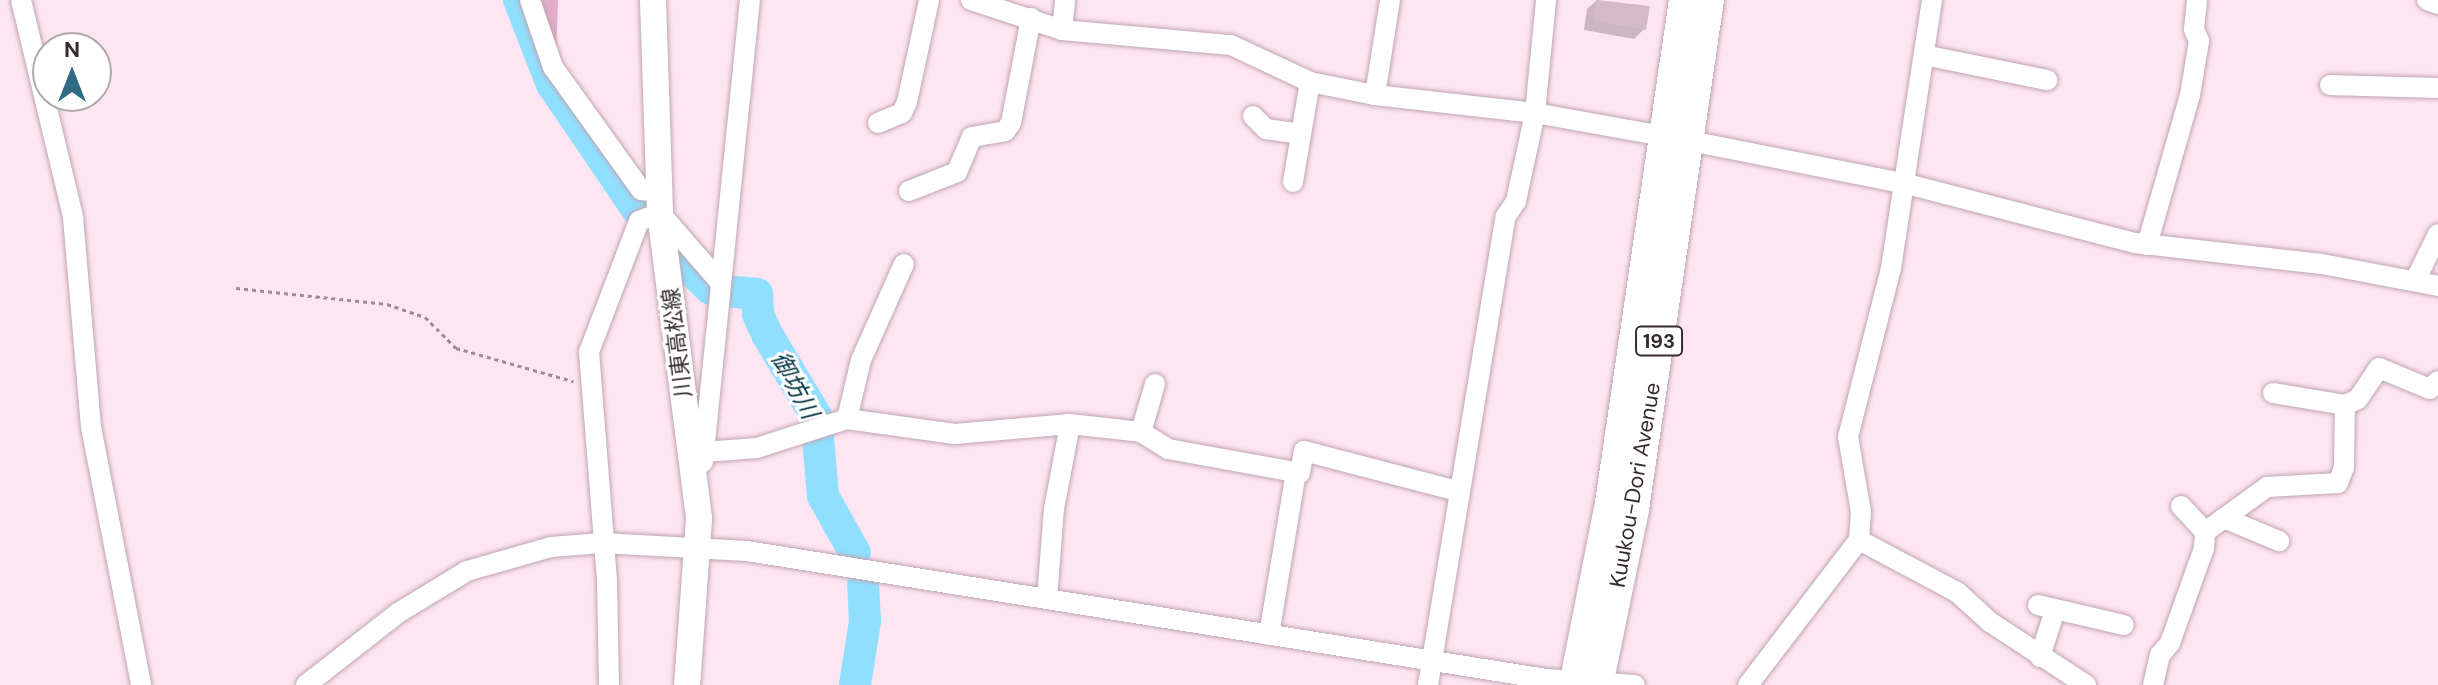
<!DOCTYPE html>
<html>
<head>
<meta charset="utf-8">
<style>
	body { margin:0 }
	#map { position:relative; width:2438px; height:685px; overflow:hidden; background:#fde5f1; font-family:"DM Sans","Noto Sans JP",sans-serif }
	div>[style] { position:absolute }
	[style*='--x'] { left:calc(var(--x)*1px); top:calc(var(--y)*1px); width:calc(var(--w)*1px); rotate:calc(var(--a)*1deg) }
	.green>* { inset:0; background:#e1adc7 }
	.shadow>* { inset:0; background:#0003 }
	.river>* { height:32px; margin:-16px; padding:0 16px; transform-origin:16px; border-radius:16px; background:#90dfff }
	.building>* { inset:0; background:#d6bac8 }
	.path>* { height:3px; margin-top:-1.5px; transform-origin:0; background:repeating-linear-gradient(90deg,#9d8c94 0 4px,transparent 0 8px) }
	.roads { filter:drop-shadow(0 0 2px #c0a5b2) drop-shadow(0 0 2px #c0a5b2) }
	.minor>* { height:20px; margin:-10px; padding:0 10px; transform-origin:10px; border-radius:10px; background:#fff }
	.major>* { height:26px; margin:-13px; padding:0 13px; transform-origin:13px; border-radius:13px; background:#fff }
	.highway>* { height:30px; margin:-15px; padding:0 15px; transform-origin:15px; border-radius:15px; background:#fff }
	span { translate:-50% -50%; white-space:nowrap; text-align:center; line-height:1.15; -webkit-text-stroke:6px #fff; paint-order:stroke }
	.shield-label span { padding:2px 6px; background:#fff; border:2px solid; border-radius:6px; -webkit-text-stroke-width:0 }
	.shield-label { font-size:20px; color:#362b30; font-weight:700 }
	.street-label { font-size:22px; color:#362b30 }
	.water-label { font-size:24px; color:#013343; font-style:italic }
	.north { position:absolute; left:32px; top:32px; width:80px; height:80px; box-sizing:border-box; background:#fff; border:2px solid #afaaac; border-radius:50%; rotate:0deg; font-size:22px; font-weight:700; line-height:32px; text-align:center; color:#362b30 }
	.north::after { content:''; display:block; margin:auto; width:28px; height:36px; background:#2f6c83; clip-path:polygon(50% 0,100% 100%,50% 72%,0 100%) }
</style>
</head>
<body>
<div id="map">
	<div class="green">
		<i style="clip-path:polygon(534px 0,558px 0,556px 59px)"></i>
	</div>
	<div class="shadow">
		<i style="clip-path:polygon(1597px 0,1648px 8px,1644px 29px,1634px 39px,1584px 30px,1587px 9px)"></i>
	</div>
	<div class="river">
		<i style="--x:519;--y:0;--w:90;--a:68.6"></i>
		<i style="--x:552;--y:84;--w:151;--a:55.8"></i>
		<i style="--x:687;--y:266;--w:33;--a:44"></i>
		<i style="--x:724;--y:291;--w:33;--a:5"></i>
		<i style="--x:757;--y:294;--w:20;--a:87"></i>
		<i style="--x:758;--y:314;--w:24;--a:66"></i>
		<i style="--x:768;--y:336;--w:93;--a:59"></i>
		<i style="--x:816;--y:416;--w:80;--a:85"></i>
		<i style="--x:823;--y:496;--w:65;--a:60.7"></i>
		<i style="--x:855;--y:685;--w:65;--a:-81.1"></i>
		<i style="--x:865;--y:621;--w:36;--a:-93"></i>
	</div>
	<div class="building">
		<i style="clip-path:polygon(1596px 0,1650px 6px,1646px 30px,1593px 20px)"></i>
	</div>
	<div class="path">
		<i style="--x:236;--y:288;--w:152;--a:6"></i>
		<i style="--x:387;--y:304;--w:40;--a:18.9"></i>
		<i style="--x:425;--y:317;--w:44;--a:45"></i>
		<i style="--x:456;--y:348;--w:122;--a:15.8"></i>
	</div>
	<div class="roads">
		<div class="minor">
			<i style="--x:21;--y:0;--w:223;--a:76.5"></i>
			<i style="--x:73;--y:217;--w:211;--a:85.1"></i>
			<i style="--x:91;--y:427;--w:263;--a:79"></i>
			<i style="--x:530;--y:0;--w:71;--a:71.1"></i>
			<i style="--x:553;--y:67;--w:151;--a:54.4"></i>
			<i style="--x:641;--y:190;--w:18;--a:6"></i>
			<i style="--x:971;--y:0;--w:96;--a:18.2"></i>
			<i style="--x:1062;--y:30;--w:170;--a:5.1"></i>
			<i style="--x:1231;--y:45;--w:87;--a:25.1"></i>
			<i style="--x:1310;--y:82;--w:66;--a:11.3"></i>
			<i style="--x:1375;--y:95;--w:161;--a:6.4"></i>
			<i style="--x:1535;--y:113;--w:158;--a:10.2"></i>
			<i style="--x:1690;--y:141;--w:217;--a:11.2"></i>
			<i style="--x:1903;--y:183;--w:240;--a:14.5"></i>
			<i style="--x:2135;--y:243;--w:188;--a:6.4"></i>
			<i style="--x:2322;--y:264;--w:118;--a:10.7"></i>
			<i style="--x:2427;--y:0;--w:12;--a:20"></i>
			<i style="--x:1062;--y:30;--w:30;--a:-84"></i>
			<i style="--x:1924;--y:55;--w:126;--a:11.5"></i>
			<i style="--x:2330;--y:85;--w:108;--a:1.6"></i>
			<i style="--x:1375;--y:95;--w:96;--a:-81"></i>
			<i style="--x:1253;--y:116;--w:18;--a:45"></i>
			<i style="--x:1266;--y:129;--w:34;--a:8"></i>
			<i style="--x:878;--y:123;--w:26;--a:-23"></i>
			<i style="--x:902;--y:113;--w:12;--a:-66"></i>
			<i style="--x:907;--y:102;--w:104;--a:-77.8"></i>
			<i style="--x:1293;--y:182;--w:101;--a:-80.4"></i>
			<i style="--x:909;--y:191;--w:52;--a:-21.6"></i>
			<i style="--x:957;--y:172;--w:38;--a:-67"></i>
			<i style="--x:972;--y:137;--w:34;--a:-10"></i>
			<i style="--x:1005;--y:131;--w:10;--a:-53"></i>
			<i style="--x:1011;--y:123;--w:107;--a:-79.2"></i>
			<i style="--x:2147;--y:245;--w:156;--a:-74"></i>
			<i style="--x:2190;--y:95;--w:55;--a:-80.5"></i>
			<i style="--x:2199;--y:41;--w:13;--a:-113"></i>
			<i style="--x:2194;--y:29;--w:29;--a:-84"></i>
			<i style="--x:2415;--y:281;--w:52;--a:-63.9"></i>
			<i style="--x:2273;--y:393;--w:73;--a:9.5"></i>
			<i style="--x:847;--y:419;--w:61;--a:-76.7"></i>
			<i style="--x:861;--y:360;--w:105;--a:-65.9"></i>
			<i style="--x:1141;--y:432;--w:50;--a:-73.7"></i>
			<i style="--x:704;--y:452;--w:53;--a:-4.3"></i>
			<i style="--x:757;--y:448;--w:95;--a:-17.9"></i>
			<i style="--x:847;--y:419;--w:109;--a:7.9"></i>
			<i style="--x:955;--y:434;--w:115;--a:-5"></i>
			<i style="--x:1070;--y:424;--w:71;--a:6.4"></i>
			<i style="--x:1141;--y:432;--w:32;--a:32"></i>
			<i style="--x:1168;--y:449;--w:134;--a:10.3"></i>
			<i style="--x:1300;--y:473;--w:22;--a:-80"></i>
			<i style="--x:1304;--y:451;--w:159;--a:14.6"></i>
			<i style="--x:703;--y:462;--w:464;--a:-84.2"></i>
			<i style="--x:2181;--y:506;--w:35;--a:47"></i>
			<i style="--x:2224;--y:518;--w:60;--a:22.7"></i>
			<i style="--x:1859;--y:540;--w:111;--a:28"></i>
			<i style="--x:1957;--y:592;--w:45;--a:42.3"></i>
			<i style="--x:1990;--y:622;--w:115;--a:33.3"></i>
			<i style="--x:1047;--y:599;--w:90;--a:-85.6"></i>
			<i style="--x:1054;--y:509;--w:86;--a:-79.3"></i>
			<i style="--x:2038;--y:605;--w:88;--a:13.1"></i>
			<i style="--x:1269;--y:635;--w:165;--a:-80.6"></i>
			<i style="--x:2040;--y:657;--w:49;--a:-72.3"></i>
			<i style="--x:306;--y:685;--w:117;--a:-38"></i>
			<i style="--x:398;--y:613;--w:81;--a:-31.3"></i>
			<i style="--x:467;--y:571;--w:87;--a:-15.9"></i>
			<i style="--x:551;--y:547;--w:51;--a:-4.5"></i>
			<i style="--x:602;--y:543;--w:145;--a:3.2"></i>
			<i style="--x:747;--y:551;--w:809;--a:9.1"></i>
			<i style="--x:1546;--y:679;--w:89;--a:3.9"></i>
			<i style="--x:609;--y:685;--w:105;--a:-91.1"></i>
			<i style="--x:607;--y:580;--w:229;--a:-94.5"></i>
			<i style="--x:589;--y:352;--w:140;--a:-69.1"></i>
			<i style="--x:639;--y:221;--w:22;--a:-21"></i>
			<i style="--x:660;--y:213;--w:89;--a:49.1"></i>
			<i style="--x:1428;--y:685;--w:475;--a:-80.6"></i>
			<i style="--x:1506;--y:216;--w:18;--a:-56"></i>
			<i style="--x:1516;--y:201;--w:90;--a:-77.8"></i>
			<i style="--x:1535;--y:113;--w:114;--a:-84.4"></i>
			<i style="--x:1748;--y:685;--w:183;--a:-52.6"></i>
			<i style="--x:1859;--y:540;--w:28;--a:-86"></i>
			<i style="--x:1861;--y:512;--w:76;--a:-99.8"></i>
			<i style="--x:1848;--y:437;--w:174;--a:-75.7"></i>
			<i style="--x:1891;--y:268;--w:271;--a:-81.3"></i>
			<i style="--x:2153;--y:685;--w:31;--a:-77"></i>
			<i style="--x:2160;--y:655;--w:16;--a:-50"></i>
			<i style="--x:2170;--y:643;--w:101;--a:-70.3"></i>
			<i style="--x:2204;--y:548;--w:16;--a:-86"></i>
			<i style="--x:2205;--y:532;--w:77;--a:-36"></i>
			<i style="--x:2267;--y:487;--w:71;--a:-3.2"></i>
			<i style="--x:2338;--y:483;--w:17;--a:-69"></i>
			<i style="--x:2344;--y:467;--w:62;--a:-89.1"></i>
			<i style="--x:2345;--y:405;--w:14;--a:-25"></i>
			<i style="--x:2358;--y:399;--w:37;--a:-56"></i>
			<i style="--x:2379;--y:368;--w:55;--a:22.4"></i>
			<i style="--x:2430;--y:389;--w:11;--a:-45"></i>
		</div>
		<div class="major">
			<i style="--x:653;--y:0;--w:213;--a:88.1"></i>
			<i style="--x:660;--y:213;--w:308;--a:82.7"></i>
			<i style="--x:699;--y:519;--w:166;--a:94.1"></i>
		</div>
		<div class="highway">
			<i style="--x:1574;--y:685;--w:186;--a:-78.8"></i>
			<i style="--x:1610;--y:503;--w:508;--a:-81.63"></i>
			<i style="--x:1598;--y:685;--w:180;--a:-78.4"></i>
			<i style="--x:1634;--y:509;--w:514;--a:-81.62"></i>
		</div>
	</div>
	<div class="shield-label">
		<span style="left:1659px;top:341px">193</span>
	</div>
	<div class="street-label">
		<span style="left:677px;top:343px;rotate:-97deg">川東高松線</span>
		<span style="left:1635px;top:485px;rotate:-80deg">Kuukou-Dori Avenue</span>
	</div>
	<div class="water-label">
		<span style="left:795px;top:385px;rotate:62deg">御坊川</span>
	</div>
	<div class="north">N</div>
</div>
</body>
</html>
